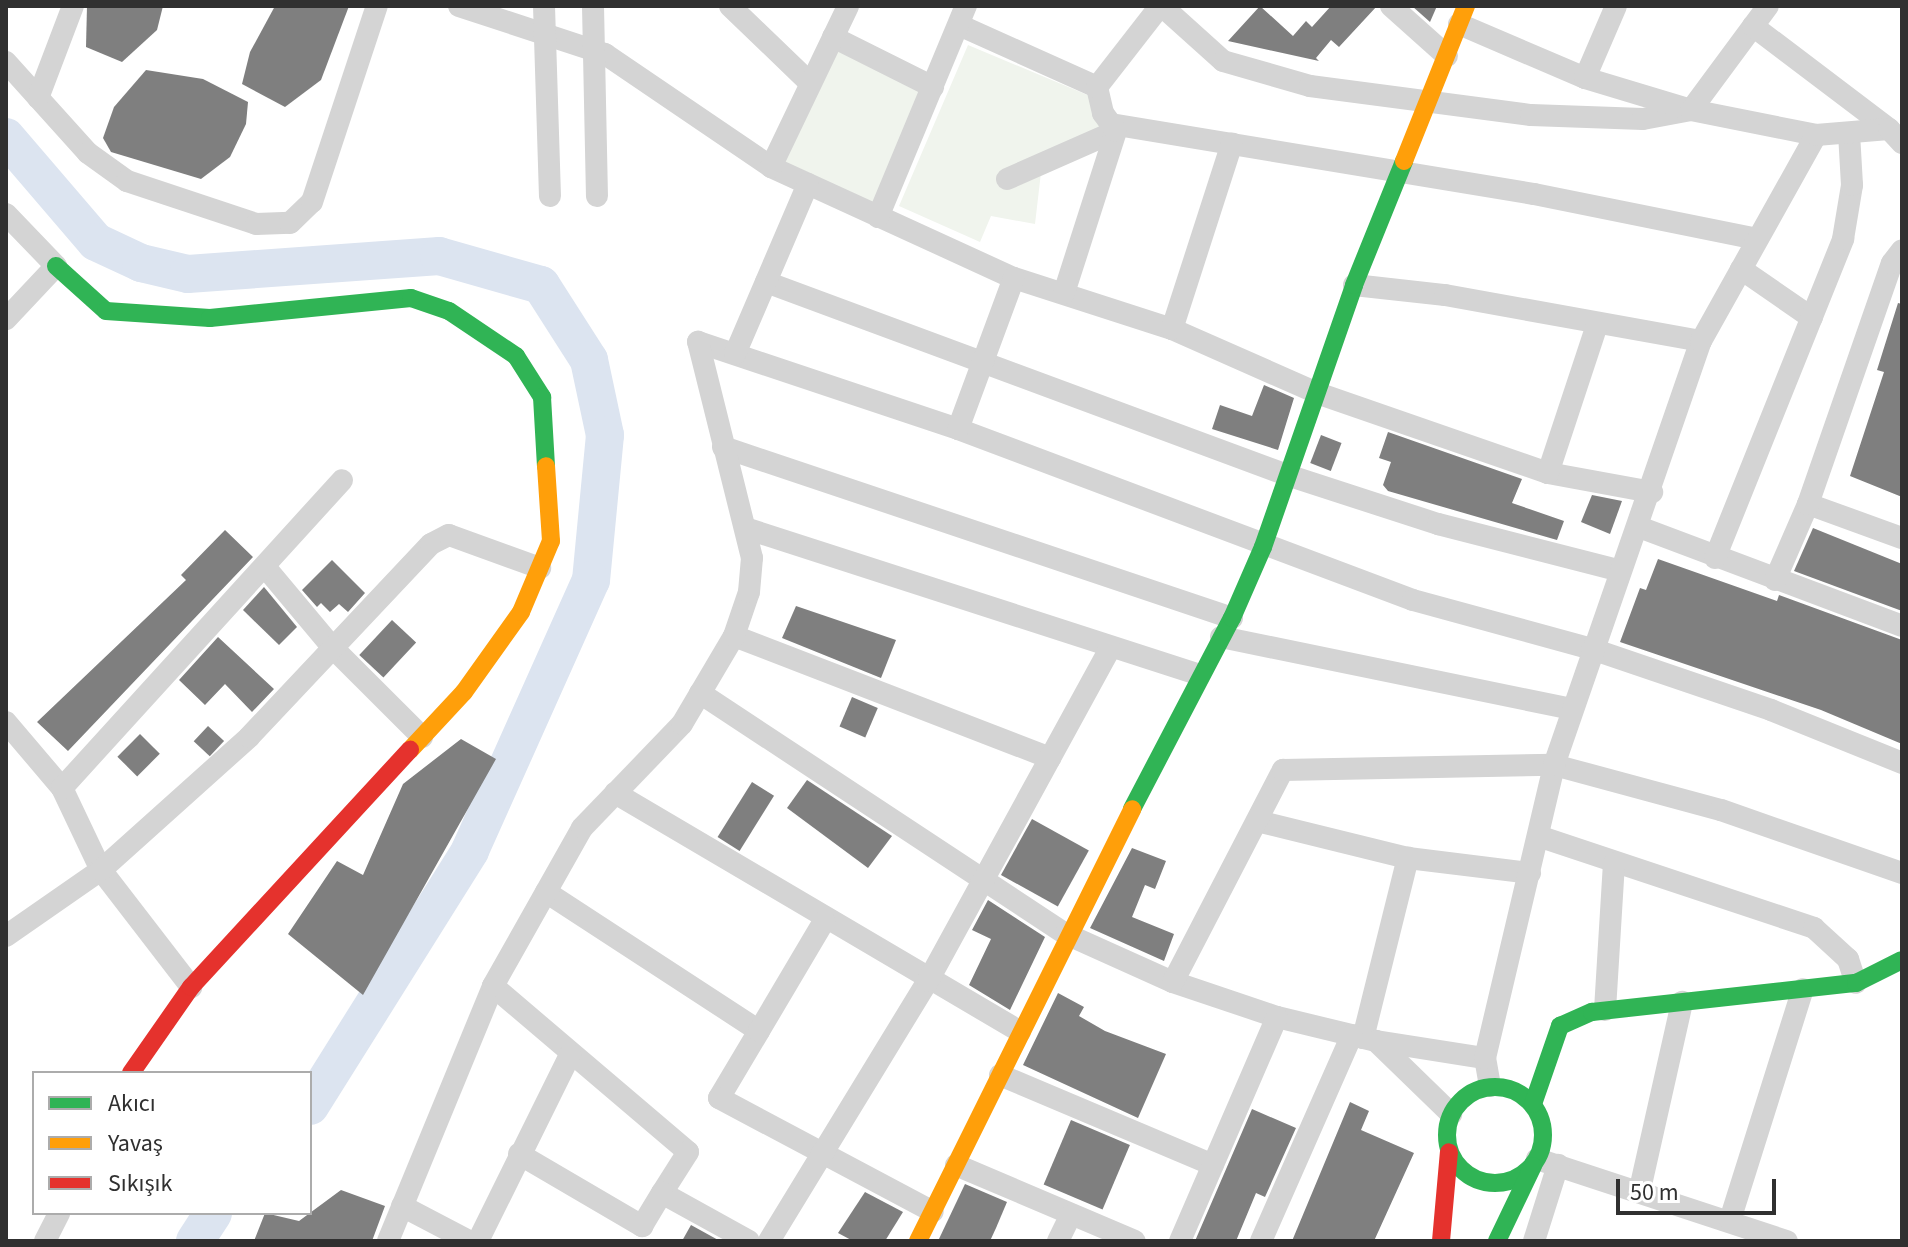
<!DOCTYPE html>
<html>
<head>
<meta charset="utf-8">
<style>
	body { margin:0 }
	#map { position:relative; width:1908px; height:1247px; overflow:hidden; background:#fff; font-family:"Source Sans 3",sans-serif }
	div>[style] { position:absolute }
	[style*='--x'] { left:calc(var(--x)*1px); top:calc(var(--y)*1px); width:calc(var(--w)*1px); rotate:calc(var(--a)*1deg) }
	.green>* { inset:0; background:#f0f4ed; transform-origin:0 0 }
	.river>* { height:38px; margin:-19px; padding:0 19px; transform-origin:19px; border-radius:19px; background:#dce4f0 }
	.building>* { inset:0; background:#7f7f7f; transform-origin:0 0 }
	.street>* { height:22px; margin:-11px; padding:0 11px; transform-origin:11px; border-radius:11px; background:#d4d4d4 }
	.fast>* { height:18px; margin:-9px; padding:0 9px; transform-origin:9px; border-radius:9px; background:#30b455 }
	.fast>.ring { margin:-9px; padding:0; box-sizing:content-box; background:none; border:18px solid #30b455; border-radius:50% }
	.slow>* { height:18px; margin:-9px; padding:0 9px; transform-origin:9px; border-radius:9px; background:#ff9f0a }
	.jam>* { height:18px; margin:-9px; padding:0 9px; transform-origin:9px; border-radius:9px; background:#e5322d }
	span { translate:-50% -50%; white-space:nowrap; text-align:center; line-height:1.15; -webkit-text-stroke:8px #fff; paint-order:stroke }
	.frame { position:absolute; inset:0; border:8px solid #303030; pointer-events:none }
	.legend { position:absolute; left:32px; top:1071px; width:280px; height:144px; box-sizing:border-box; background:#fff; border:2px solid #acacac; margin:0; padding:10px 14px; list-style:none; font-size:24px; color:#303030 }
	.legend li { display:flex; align-items:center; gap:16px; height:40px }
	.legend b { width:40px; border:2px solid #acacac }
	.scale { position:absolute; left:1616px; top:1179px; width:160px; height:36px; box-sizing:border-box; border:4px solid #303030; border-top:0; padding-left:10px; font-size:24px; line-height:28px; white-space:nowrap; color:#303030; -webkit-text-stroke:6px #fff; paint-order:stroke }
</style>
</head>
<body>
<div id="map">
	<div class="green">
		<i style="left:833px;top:37px;width:112px;height:144px;rotate:27deg"></i>
		<i style="clip-path:polygon(968px 45px,1097px 99px,1116px 131px,1042px 164px,1035px 224px,991px 216px,980px 242px,899px 206px)"></i>
	</div>
	<div class="river">
		<i style="--x:6;--y:137;--w:138;--a:49.4"></i>
		<i style="--x:96;--y:242;--w:50;--a:25"></i>
		<i style="--x:141;--y:263;--w:48;--a:13.2"></i>
		<i style="--x:188;--y:274;--w:252;--a:-4.1"></i>
		<i style="--x:439;--y:256;--w:106;--a:15.9"></i>
		<i style="--x:541;--y:285;--w:89;--a:57.4"></i>
		<i style="--x:589;--y:360;--w:77;--a:78"></i>
		<i style="--x:605;--y:435;--w:146;--a:95.5"></i>
		<i style="--x:591;--y:580;--w:297;--a:114.1"></i>
		<i style="--x:470;--y:851;--w:301;--a:122.1"></i>
		<i style="--x:195;--y:1241;--w:33;--a:-57"></i>
	</div>
	<div class="building">
		<i style="clip-path:polygon(87px 6px,163px 6px,157px 30px,122px 62px,86px 47px)"></i>
		<i style="clip-path:polygon(275px 6px,349px 6px,321px 80px,285px 107px,242px 84px,250px 52px)"></i>
		<i style="clip-path:polygon(1260px 6px,1293px 36px,1306px 21px,1312px 27px,1331px 6px,1377px 6px,1339px 47px,1331px 40px,1316px 58px,1319px 61px,1228px 41px)"></i>
		<i style="clip-path:polygon(1412px 6px,1437px 6px,1430px 22px)"></i>
		<i style="clip-path:polygon(146px 70px,203px 79px,248px 102px,246px 124px,230px 157px,201px 179px,111px 152px,103px 138px,114px 107px)"></i>
		<i style="clip-path:polygon(1898px 303px,1902px 304px,1902px 497px,1850px 476px,1884px 372px,1877px 370px)"></i>
		<i style="clip-path:polygon(1264px 385px,1294px 398px,1278px 450px,1212px 429px,1220px 405px,1252px 416px)"></i>
		<i style="clip-path:polygon(1388px 432px,1522px 479px,1512px 503px,1564px 521px,1557px 540px,1388px 491px,1383px 485px,1391px 462px,1379px 458px)"></i>
		<i style="left:1321px;top:435px;width:22px;height:30px;rotate:21deg"></i>
		<i style="clip-path:polygon(1592px 495px,1622px 501px,1610px 534px,1581px 522px)"></i>
		<i style="clip-path:polygon(1813px 528px,1902px 564px,1902px 611px,1794px 571px)"></i>
		<i style="clip-path:polygon(225px 530px,253px 557px,68px 751px,37px 722px,186px 580px,181px 575px)"></i>
		<i style="clip-path:polygon(1658px 559px,1777px 601px,1779px 595px,1902px 640px,1902px 744px,1821px 710px,1620px 642px,1640px 588px,1646px 590px)"></i>
		<i style="clip-path:polygon(332px 560px,365px 593px,348px 612px,339px 604px,330px 612px,321px 603px,317px 607px,302px 590px)"></i>
		<i style="clip-path:polygon(264px 587px,297px 627px,279px 645px,243px 610px)"></i>
		<i style="clip-path:polygon(796px 606px,896px 640px,881px 678px,782px 638px)"></i>
		<i style="left:392px;top:620px;width:33px;height:48px;rotate:43deg"></i>
		<i style="clip-path:polygon(218px 637px,274px 689px,252px 712px,225px 684px,205px 705px,179px 680px)"></i>
		<i style="left:852px;top:697px;width:28px;height:32px;rotate:23deg"></i>
		<i style="left:208px;top:726px;width:22px;height:21px;rotate:43deg"></i>
		<i style="left:140px;top:734px;width:28px;height:32px;rotate:45deg"></i>
		<i style="clip-path:polygon(461px 739px,496px 759px,363px 995px,288px 934px,337px 861px,363px 875px,403px 784px)"></i>
		<i style="clip-path:polygon(807px 780px,892px 836px,868px 868px,787px 808px)"></i>
		<i style="left:752px;top:782px;width:26px;height:65px;rotate:32deg"></i>
		<i style="left:1032px;top:819px;width:65px;height:64px;rotate:29deg"></i>
		<i style="clip-path:polygon(1132px 848px,1166px 861px,1155px 889px,1145px 885px,1132px 917px,1174px 934px,1164px 961px,1090px 928px)"></i>
		<i style="clip-path:polygon(988px 900px,1045px 937px,1010px 1010px,969px 985px,991px 939px,972px 930px)"></i>
		<i style="clip-path:polygon(1058px 993px,1084px 1007px,1079px 1016px,1105px 1031px,1166px 1054px,1138px 1118px,1023px 1065px)"></i>
		<i style="clip-path:polygon(1350px 1102px,1369px 1111px,1361px 1130px,1414px 1153px,1374px 1241px,1292px 1241px)"></i>
		<i style="clip-path:polygon(1252px 1109px,1296px 1128px,1265px 1197px,1256px 1193px,1236px 1241px,1195px 1241px)"></i>
		<i style="left:1071px;top:1120px;width:64px;height:70px;rotate:23deg"></i>
		<i style="clip-path:polygon(965px 1184px,1007px 1202px,996px 1228px,990px 1241px,938px 1241px)"></i>
		<i style="clip-path:polygon(341px 1190px,385px 1206px,372px 1241px,254px 1241px,265px 1213px,299px 1221px)"></i>
		<i style="clip-path:polygon(865px 1192px,903px 1212px,885px 1241px,853px 1241px,838px 1233px)"></i>
		<i style="clip-path:polygon(691px 1225px,720px 1241px,682px 1241px)"></i>
	</div>
	<div class="street">
		<i style="--x:459;--y:6;--w:154;--a:18.2"></i>
		<i style="--x:605;--y:54;--w:201;--a:34.2"></i>
		<i style="--x:771;--y:167;--w:267;--a:24.6"></i>
		<i style="--x:1014;--y:278;--w:166;--a:17.9"></i>
		<i style="--x:1172;--y:329;--w:158;--a:23.8"></i>
		<i style="--x:1317;--y:393;--w:244;--a:19.1"></i>
		<i style="--x:1548;--y:473;--w:106;--a:10.4"></i>
		<i style="--x:544;--y:6;--w:190;--a:88.2"></i>
		<i style="--x:593;--y:6;--w:190;--a:88.8"></i>
		<i style="--x:730;--y:6;--w:111;--a:43.9"></i>
		<i style="--x:1162;--y:6;--w:82;--a:42"></i>
		<i style="--x:1223;--y:61;--w:91;--a:16"></i>
		<i style="--x:1310;--y:86;--w:223;--a:7.5"></i>
		<i style="--x:1531;--y:115;--w:112;--a:2"></i>
		<i style="--x:1643;--y:119;--w:49;--a:-10.6"></i>
		<i style="--x:1691;--y:110;--w:129;--a:-53.5"></i>
		<i style="--x:1391;--y:6;--w:75;--a:41.8"></i>
		<i style="--x:1459;--y:24;--w:137;--a:23.2"></i>
		<i style="--x:1585;--y:78;--w:111;--a:16.8"></i>
		<i style="--x:1691;--y:110;--w:127;--a:11.3"></i>
		<i style="--x:959;--y:25;--w:151;--a:24.2"></i>
		<i style="--x:1753;--y:26;--w:171;--a:37.1"></i>
		<i style="--x:833;--y:37;--w:112;--a:26.6"></i>
		<i style="--x:6;--y:62;--w:122;--a:48"></i>
		<i style="--x:88;--y:153;--w:48;--a:35.7"></i>
		<i style="--x:127;--y:181;--w:136;--a:18.4"></i>
		<i style="--x:256;--y:224;--w:34;--a:-2"></i>
		<i style="--x:290;--y:223;--w:30;--a:-44"></i>
		<i style="--x:312;--y:202;--w:206;--a:-71.7"></i>
		<i style="--x:1585;--y:78;--w:78;--a:-66.7"></i>
		<i style="--x:38;--y:98;--w:98;--a:-69.2"></i>
		<i style="--x:1111;--y:124;--w:429;--a:9.4"></i>
		<i style="--x:1534;--y:194;--w:227;--a:11.4"></i>
		<i style="--x:771;--y:167;--w:178;--a:-64.4"></i>
		<i style="--x:1007;--y:179;--w:119;--a:-23.8"></i>
		<i style="--x:6;--y:214;--w:72;--a:46.1"></i>
		<i style="--x:56;--y:266;--w:73;--a:133.3"></i>
		<i style="--x:878;--y:217;--w:229;--a:-67.4"></i>
		<i style="--x:1741;--y:269;--w:86;--a:34.6"></i>
		<i style="--x:766;--y:282;--w:556;--a:20.33"></i>
		<i style="--x:1287;--y:475;--w:159;--a:18"></i>
		<i style="--x:1438;--y:524;--w:185;--a:14.4"></i>
		<i style="--x:1354;--y:285;--w:92;--a:6.3"></i>
		<i style="--x:1445;--y:295;--w:260;--a:10.2"></i>
		<i style="--x:1064;--y:293;--w:170;--a:-72.2"></i>
		<i style="--x:1116;--y:131;--w:22;--a:-126"></i>
		<i style="--x:1103;--y:113;--w:27;--a:-103"></i>
		<i style="--x:1097;--y:87;--w:103;--a:-52.1"></i>
		<i style="--x:1172;--y:329;--w:195;--a:-72.1"></i>
		<i style="--x:698;--y:342;--w:274;--a:18.5"></i>
		<i style="--x:958;--y:429;--w:486;--a:20.6"></i>
		<i style="--x:1413;--y:600;--w:186;--a:15.3"></i>
		<i style="--x:1592;--y:649;--w:189;--a:18.8"></i>
		<i style="--x:1771;--y:710;--w:141;--a:22"></i>
		<i style="--x:735;--y:354;--w:185;--a:-66.8"></i>
		<i style="--x:958;--y:429;--w:161;--a:-69.7"></i>
		<i style="--x:723;--y:447;--w:537;--a:18.57"></i>
		<i style="--x:1548;--y:473;--w:156;--a:-71.7"></i>
		<i style="--x:1808;--y:504;--w:100;--a:19.9"></i>
		<i style="--x:1639;--y:527;--w:281;--a:20.6"></i>
		<i style="--x:745;--y:528;--w:477;--a:17.9"></i>
		<i style="--x:1715;--y:558;--w:344;--a:-68.1"></i>
		<i style="--x:1843;--y:239;--w:55;--a:-80.5"></i>
		<i style="--x:1852;--y:185;--w:52;--a:-93.3"></i>
		<i style="--x:266;--y:568;--w:104;--a:50.1"></i>
		<i style="--x:333;--y:648;--w:126;--a:45"></i>
		<i style="--x:1775;--y:580;--w:83;--a:-66.5"></i>
		<i style="--x:1808;--y:504;--w:255;--a:-70.8"></i>
		<i style="--x:1892;--y:263;--w:16;--a:-52"></i>
		<i style="--x:734;--y:636;--w:339;--a:21.1"></i>
		<i style="--x:1221;--y:637;--w:357;--a:11.6"></i>
		<i style="--x:700;--y:693;--w:438;--a:33.4"></i>
		<i style="--x:1066;--y:934;--w:117;--a:24.2"></i>
		<i style="--x:1173;--y:982;--w:110;--a:18.6"></i>
		<i style="--x:1277;--y:1017;--w:102;--a:13.6"></i>
		<i style="--x:1376;--y:1041;--w:110;--a:8.9"></i>
		<i style="--x:6;--y:722;--w:87;--a:49.7"></i>
		<i style="--x:62;--y:788;--w:91;--a:64.6"></i>
		<i style="--x:101;--y:870;--w:148;--a:52.4"></i>
		<i style="--x:62;--y:788;--w:416;--a:-47.7"></i>
		<i style="--x:615;--y:793;--w:470;--a:30.5"></i>
		<i style="--x:1257;--y:821;--w:155;--a:13.8"></i>
		<i style="--x:1408;--y:858;--w:123;--a:7"></i>
		<i style="--x:1538;--y:836;--w:291;--a:18.4"></i>
		<i style="--x:1814;--y:928;--w:46;--a:42.4"></i>
		<i style="--x:1848;--y:959;--w:25;--a:72"></i>
		<i style="--x:546;--y:892;--w:254;--a:33.1"></i>
		<i style="--x:759;--y:1031;--w:78;--a:120.8"></i>
		<i style="--x:719;--y:1098;--w:242;--a:28"></i>
		<i style="--x:6;--y:936;--w:116;--a:-34.8"></i>
		<i style="--x:101;--y:870;--w:199;--a:-41.9"></i>
		<i style="--x:249;--y:737;--w:265;--a:-46.7"></i>
		<i style="--x:431;--y:544;--w:20;--a:-27"></i>
		<i style="--x:449;--y:535;--w:97;--a:19.9"></i>
		<i style="--x:1173;--y:982;--w:239;--a:-62.6"></i>
		<i style="--x:1283;--y:770;--w:271;--a:-1.1"></i>
		<i style="--x:1554;--y:765;--w:173;--a:15.1"></i>
		<i style="--x:1721;--y:810;--w:192;--a:19.2"></i>
		<i style="--x:493;--y:986;--w:256;--a:40.4"></i>
		<i style="--x:688;--y:1152;--w:49;--a:122.4"></i>
		<i style="--x:662;--y:1193;--w:99;--a:28.9"></i>
		<i style="--x:1605;--y:1010;--w:147;--a:-86.5"></i>
		<i style="--x:759;--y:1031;--w:128;--a:-59.4"></i>
		<i style="--x:1363;--y:1038;--w:186;--a:-76"></i>
		<i style="--x:1376;--y:1041;--w:105;--a:44.2"></i>
		<i style="--x:1000;--y:1075;--w:231;--a:22.9"></i>
		<i style="--x:1490;--y:1086;--w:28;--a:-100"></i>
		<i style="--x:1485;--y:1058;--w:301;--a:-76.7"></i>
		<i style="--x:1554;--y:765;--w:449;--a:-70.9"></i>
		<i style="--x:1701;--y:341;--w:236;--a:-60.8"></i>
		<i style="--x:1816;--y:135;--w:73;--a:-4.7"></i>
		<i style="--x:1889;--y:129;--w:19;--a:47"></i>
		<i style="--x:519;--y:1154;--w:143;--a:30.3"></i>
		<i style="--x:642;--y:1226;--w:39;--a:-59"></i>
		<i style="--x:1537;--y:1159;--w:263;--a:18.2"></i>
		<i style="--x:956;--y:1165;--w:194;--a:23"></i>
		<i style="--x:1640;--y:1189;--w:192;--a:-77.3"></i>
		<i style="--x:402;--y:1206;--w:76;--a:27.6"></i>
		<i style="--x:1730;--y:1220;--w:242;--a:-72.5"></i>
		<i style="--x:45;--y:1241;--w:31;--a:-63"></i>
		<i style="--x:388;--y:1241;--w:276;--a:-67.6"></i>
		<i style="--x:493;--y:986;--w:181;--a:-60.6"></i>
		<i style="--x:582;--y:828;--w:144;--a:-46.1"></i>
		<i style="--x:682;--y:724;--w:102;--a:-59.4"></i>
		<i style="--x:734;--y:636;--w:46;--a:-71.2"></i>
		<i style="--x:749;--y:592;--w:34;--a:-85"></i>
		<i style="--x:752;--y:558;--w:223;--a:-104"></i>
		<i style="--x:478;--y:1241;--w:208;--a:-63.7"></i>
		<i style="--x:769;--y:1241;--w:305;--a:-58.6"></i>
		<i style="--x:928;--y:981;--w:379;--a:-61.3"></i>
		<i style="--x:1058;--y:1241;--w:28;--a:-64"></i>
		<i style="--x:1180;--y:1241;--w:244;--a:-66.6"></i>
		<i style="--x:1261;--y:1241;--w:225;--a:-66.2"></i>
		<i style="--x:1534;--y:1241;--w:80;--a:-72.5"></i>
	</div>
	<div class="fast">
		<i style="--x:56;--y:266;--w:67;--a:42"></i>
		<i style="--x:106;--y:311;--w:104;--a:3.9"></i>
		<i style="--x:210;--y:318;--w:202;--a:-5.7"></i>
		<i style="--x:411;--y:298;--w:40;--a:18.9"></i>
		<i style="--x:449;--y:311;--w:81;--a:33.9"></i>
		<i style="--x:516;--y:356;--w:49;--a:57.6"></i>
		<i style="--x:542;--y:397;--w:69;--a:86.7"></i>
		<i style="--x:1132;--y:809;--w:216;--a:-62.4"></i>
		<i style="--x:1232;--y:618;--w:77;--a:-66.4"></i>
		<i style="--x:1263;--y:547;--w:277;--a:-70.8"></i>
		<i style="--x:1354;--y:285;--w:134;--a:-68"></i>
		<i class="ring" style="left:1447px;top:1087px;width:78px;height:78px"></i>
		<i style="--x:1533;--y:1104;--w:83;--a:-70.9"></i>
		<i style="--x:1560;--y:1026;--w:35;--a:-24"></i>
		<i style="--x:1592;--y:1012;--w:266;--a:-6.3"></i>
		<i style="--x:1856;--y:983;--w:51;--a:-26.6"></i>
		<i style="--x:1497;--y:1241;--w:83;--a:-64.4"></i>
	</div>
	<div class="slow">
		<i style="--x:1404;--y:161;--w:167;--a:-68.2"></i>
		<i style="--x:410;--y:750;--w:79;--a:-47"></i>
		<i style="--x:464;--y:692;--w:98;--a:-54.5"></i>
		<i style="--x:521;--y:612;--w:77;--a:-67.1"></i>
		<i style="--x:551;--y:541;--w:75;--a:-93.8"></i>
		<i style="--x:918;--y:1241;--w:482;--a:-63.6"></i>
	</div>
	<div class="jam">
		<i style="--x:131;--y:1073;--w:105;--a:-55.1"></i>
		<i style="--x:191;--y:987;--w:323;--a:-47.3"></i>
		<i style="--x:1441;--y:1241;--w:89;--a:-84.9"></i>
	</div>
	<div class="frame"></div>
	<ul class="legend">
	<li><b style="height:10px;background:#30b455"></b>Akıcı</li>
	<li><b style="height:10px;background:#ff9f0a"></b>Yavaş</li>
	<li><b style="height:10px;background:#e5322d"></b>Sıkışık</li>
	</ul>
	<div class="scale">50 m</div>
</div>
</body>
</html>
